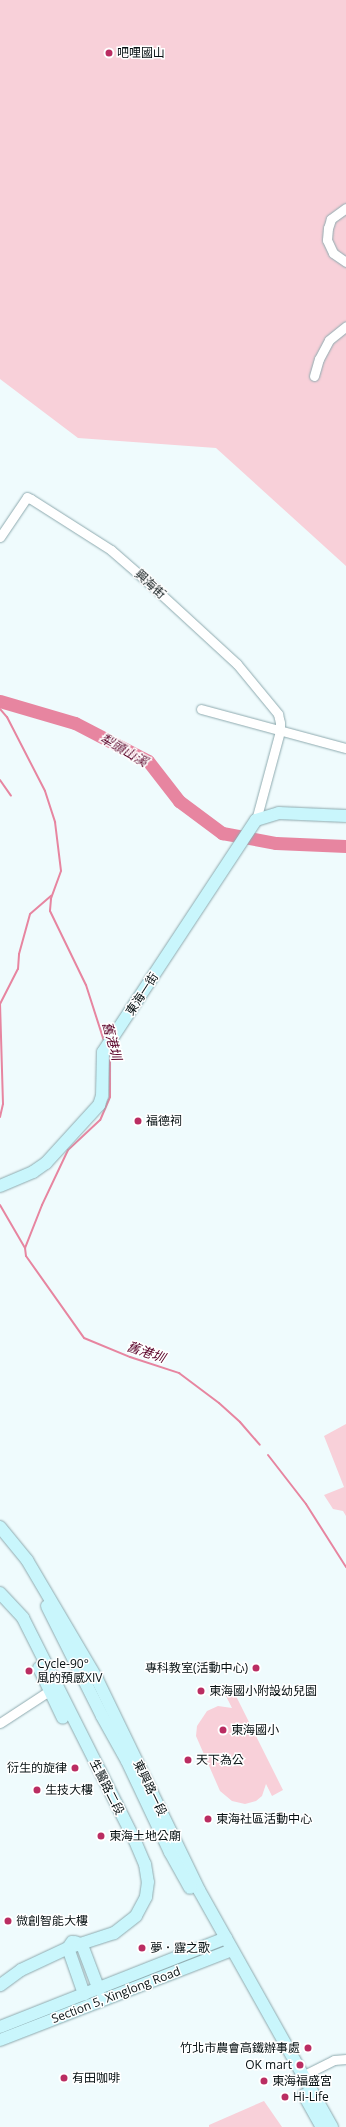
<!DOCTYPE html>
<html>
<head>
<meta charset="utf-8">
<style>
	body { margin:0 }
	#map { position:relative; width:346px; height:2127px; overflow:hidden; background:#effbfd; font-family:"Open Sans","Noto Sans TC",sans-serif }
	div>[style] { position:absolute }
	[style*='--x'] { left:calc(var(--x)*1px); top:calc(var(--y)*1px); width:calc(var(--w)*1px); rotate:calc(var(--a)*1deg) }
	.green>* { inset:0; background:#f8d0d9 }
	.stream>* { height:2px; margin:-1px; padding:0 1px; transform-origin:1px; border-radius:1px; background:#e785a0 }
	.river>* { height:13px; margin:-6.5px; padding:0 6.5px; transform-origin:6.5px; border-radius:6.5px; background:#e785a0 }
	.roads { filter:drop-shadow(0 0 1px #8eaaaf) drop-shadow(0 0 1px #8eaaaf) }
	.street>* { height:9px; margin:-4.5px; padding:0 4.5px; transform-origin:4.5px; border-radius:4.5px; background:#fff }
	.secondary>* { height:12px; margin:-6px; padding:0 6px; transform-origin:6px; border-radius:6px; background:#c9f6fc }
	.dots>* { width:11px; height:11px; translate:-50% -50%; box-sizing:border-box; border:2px solid #fff; border-radius:50% }
	span { translate:-50% -50%; white-space:nowrap; text-align:center; line-height:1.15; -webkit-text-stroke:3px #fff; paint-order:stroke }
	.poi-label { font-size:12px; color:#061012 }
	.left { translate:0 -50%; text-align:left }
	.right { translate:-100% -50%; text-align:right }
	.street-label { font-size:12px; color:#061012 }
	.water-label { font-size:13px; color:#590027; font-style:italic }
</style>
</head>
<body>
<div id="map">
	<div class="green">
		<i style="clip-path:polygon(0 0,346px 0,346px 566px,216px 448px,78px 438px,0 379px)"></i>
		<i style="clip-path:polygon(346px 1424px,346px 1516px,343px 1511px,333px 1509px,324px 1495px,344px 1487px,324px 1436px)"></i>
		<i style="clip-path:polygon(233px 1690px,283px 1790px,272px 1796px,266px 1784px,262px 1796px,256px 1801px,245px 1804px,232px 1801px,220px 1791px,196px 1736px,197px 1726px,207px 1711px,218px 1706px,232px 1708px,225px 1694px)"></i>
		<i style="clip-path:polygon(264px 2101px,282px 2127px,209px 2127px,209px 2125px)"></i>
	</div>
	<div class="stream">
		<i style="--x:0;--y:709;--w:11;--a:49"></i>
		<i style="--x:7;--y:717;--w:83;--a:62.8"></i>
		<i style="--x:45;--y:791;--w:33;--a:72"></i>
		<i style="--x:55;--y:822;--w:49;--a:83"></i>
		<i style="--x:61;--y:871;--w:30;--a:110"></i>
		<i style="--x:51;--y:899;--w:12;--a:95"></i>
		<i style="--x:50;--y:911;--w:82;--a:64.1"></i>
		<i style="--x:86;--y:985;--w:59;--a:72.2"></i>
		<i style="--x:0;--y:780;--w:19;--a:55"></i>
		<i style="--x:108;--y:1055;--w:6;--a:72"></i>
		<i style="--x:110;--y:1061;--w:36;--a:90"></i>
		<i style="--x:110;--y:1097;--w:25;--a:113"></i>
		<i style="--x:100;--y:1120;--w:44;--a:136.8"></i>
		<i style="--x:68;--y:1150;--w:61;--a:115.3"></i>
		<i style="--x:42;--y:1205;--w:46;--a:111.6"></i>
		<i style="--x:25;--y:1248;--w:8;--a:83"></i>
		<i style="--x:26;--y:1256;--w:100;--a:54.7"></i>
		<i style="--x:84;--y:1338;--w:50;--a:22.4"></i>
		<i style="--x:130;--y:1357;--w:52;--a:18.1"></i>
		<i style="--x:179;--y:1373;--w:50;--a:36.9"></i>
		<i style="--x:219;--y:1403;--w:28;--a:42"></i>
		<i style="--x:240;--y:1422;--w:30;--a:49"></i>
		<i style="--x:0;--y:1117;--w:13;--a:-77"></i>
		<i style="--x:3;--y:1104;--w:100;--a:-91.7"></i>
		<i style="--x:0;--y:1004;--w:39;--a:-63"></i>
		<i style="--x:18;--y:969;--w:15;--a:-86"></i>
		<i style="--x:19;--y:954;--w:41;--a:-74.6"></i>
		<i style="--x:30;--y:914;--w:28;--a:-41"></i>
		<i style="--x:0;--y:1205;--w:50;--a:59.8"></i>
		<i style="--x:268;--y:1455;--w:62;--a:52.2"></i>
		<i style="--x:306;--y:1504;--w:75;--a:57.6"></i>
	</div>
	<div class="river">
		<i style="--x:0;--y:701;--w:78;--a:16.3"></i>
		<i style="--x:75;--y:723;--w:82;--a:27.5"></i>
		<i style="--x:148;--y:761;--w:51;--a:52.2"></i>
		<i style="--x:179;--y:801;--w:54;--a:36.7"></i>
		<i style="--x:222;--y:833;--w:55;--a:10.5"></i>
		<i style="--x:276;--y:843;--w:70;--a:2.5"></i>
	</div>
	<div class="roads">
		<div class="street">
			<i style="--x:346;--y:208;--w:19;--a:144"></i>
			<i style="--x:331;--y:219;--w:9;--a:108"></i>
			<i style="--x:328;--y:228;--w:12;--a:95"></i>
			<i style="--x:327;--y:240;--w:14;--a:65"></i>
			<i style="--x:333;--y:253;--w:16;--a:35"></i>
			<i style="--x:314;--y:376;--w:18;--a:-74"></i>
			<i style="--x:319;--y:359;--w:21;--a:-62"></i>
			<i style="--x:329;--y:340;--w:22;--a:-39"></i>
			<i style="--x:0;--y:537;--w:48;--a:-56"></i>
			<i style="--x:27;--y:497;--w:4;--a:27"></i>
			<i style="--x:31;--y:499;--w:95;--a:32.5"></i>
			<i style="--x:111;--y:550;--w:52;--a:41.1"></i>
			<i style="--x:150;--y:584;--w:118;--a:42.6"></i>
			<i style="--x:237;--y:664;--w:65;--a:50.6"></i>
			<i style="--x:278;--y:714;--w:9;--a:77"></i>
			<i style="--x:280;--y:723;--w:8;--a:90"></i>
			<i style="--x:280;--y:731;--w:92;--a:105.1"></i>
			<i style="--x:201;--y:709;--w:150;--a:15.1"></i>
			<i style="--x:0;--y:1723;--w:66;--a:-33.2"></i>
			<i style="--x:296;--y:2079;--w:42;--a:-26.6"></i>
			<i style="--x:334;--y:2060;--w:12;--a:-5"></i>
		</div>
		<div class="secondary">
			<i style="--x:0;--y:1186;--w:36;--a:-23"></i>
			<i style="--x:33;--y:1172;--w:16;--a:-35"></i>
			<i style="--x:46;--y:1163;--w:79;--a:-47.6"></i>
			<i style="--x:99;--y:1105;--w:9;--a:-72"></i>
			<i style="--x:102;--y:1096;--w:44;--a:-88.7"></i>
			<i style="--x:103;--y:1052;--w:278;--a:-56.6"></i>
			<i style="--x:256;--y:820;--w:24;--a:-17"></i>
			<i style="--x:279;--y:813;--w:67;--a:2.6"></i>
			<i style="--x:0;--y:1527;--w:43;--a:50.7"></i>
			<i style="--x:27;--y:1560;--w:138;--a:59.5"></i>
			<i style="--x:97;--y:1679;--w:234;--a:64.2"></i>
			<i style="--x:199;--y:1890;--w:272;--a:60.7"></i>
			<i style="--x:0;--y:1593;--w:34;--a:47"></i>
			<i style="--x:23;--y:1618;--w:250;--a:63.3"></i>
			<i style="--x:135;--y:1841;--w:25;--a:67"></i>
			<i style="--x:145;--y:1864;--w:18;--a:81"></i>
			<i style="--x:148;--y:1882;--w:15;--a:98"></i>
			<i style="--x:146;--y:1897;--w:21;--a:118"></i>
			<i style="--x:136;--y:1916;--w:28;--a:142"></i>
			<i style="--x:114;--y:1933;--w:48;--a:161.9"></i>
			<i style="--x:68;--y:1948;--w:52;--a:154.9"></i>
			<i style="--x:21;--y:1970;--w:26;--a:144"></i>
			<i style="--x:47;--y:1606;--w:123;--a:63.4"></i>
			<i style="--x:102;--y:1716;--w:51;--a:60.9"></i>
			<i style="--x:127;--y:1761;--w:101;--a:64.7"></i>
			<i style="--x:170;--y:1852;--w:41;--a:60.9"></i>
			<i style="--x:39;--y:1668;--w:55;--a:64.4"></i>
			<i style="--x:72;--y:1942;--w:7;--a:124"></i>
			<i style="--x:68;--y:1948;--w:49;--a:70.8"></i>
			<i style="--x:75;--y:1942;--w:8;--a:23"></i>
			<i style="--x:82;--y:1945;--w:48;--a:69.3"></i>
			<i style="--x:0;--y:2027;--w:243;--a:-21.5"></i>
			<i style="--x:0;--y:2040;--w:249;--a:-21.2"></i>
			<i style="--x:304;--y:2095;--w:37;--a:61"></i>
		</div>
	</div>
	<div class="dots">
		<i style="left:109px;top:53px;background:#ba2d62"></i>
		<i style="left:138px;top:1121px;background:#ba2d62"></i>
		<i style="left:256px;top:1668px;background:#ba2d62"></i>
		<i style="left:29px;top:1671px;background:#ba2d62"></i>
		<i style="left:201px;top:1691px;background:#ba2d62"></i>
		<i style="left:223px;top:1730px;background:#ba2d62"></i>
		<i style="left:188px;top:1760px;background:#ba2d62"></i>
		<i style="left:75px;top:1768px;background:#ba2d62"></i>
		<i style="left:37px;top:1790px;background:#ba2d62"></i>
		<i style="left:208px;top:1819px;background:#ba2d62"></i>
		<i style="left:101px;top:1836px;background:#ba2d62"></i>
		<i style="left:8px;top:1921px;background:#ba2d62"></i>
		<i style="left:142px;top:1948px;background:#ba2d62"></i>
		<i style="left:308px;top:2048px;background:#ba2d62"></i>
		<i style="left:300px;top:2065px;background:#ba2d62"></i>
		<i style="left:64px;top:2078px;background:#ba2d62"></i>
		<i style="left:264px;top:2081px;background:#ba2d62"></i>
		<i style="left:285px;top:2097px;background:#ba2d62"></i>
	</div>
	<div class="poi-label">
		<span class="left" style="left:117px;top:53px">吧哩國山</span>
		<span class="left" style="left:146px;top:1121px">福德祠</span>
		<span class="left" style="left:37px;top:1671px">Cycle-90°<br>風的預感XIV</span>
		<span class="right" style="left:248px;top:1668px">專科教室(活動中心)</span>
		<span class="left" style="left:209px;top:1691px">東海國小附設幼兒園</span>
		<span class="left" style="left:231px;top:1730px">東海國小</span>
		<span class="left" style="left:196px;top:1760px">天下為公</span>
		<span class="right" style="left:67px;top:1768px">衍生的旋律</span>
		<span class="left" style="left:45px;top:1790px">生技大樓</span>
		<span class="left" style="left:216px;top:1819px">東海社區活動中心</span>
		<span class="left" style="left:109px;top:1836px">東海土地公廟</span>
		<span class="left" style="left:16px;top:1921px">微創智能大樓</span>
		<span class="left" style="left:150px;top:1948px">夢．露之歌</span>
		<span class="right" style="left:300px;top:2048px">竹北市農會高鐵辦事處</span>
		<span class="right" style="left:292px;top:2065px">OK mart</span>
		<span class="left" style="left:72px;top:2078px">有田咖啡</span>
		<span class="left" style="left:272px;top:2081px">東海福盛宮</span>
		<span class="left" style="left:293px;top:2097px">Hi-Life</span>
	</div>
	<div class="street-label">
		<span style="left:150px;top:584px;rotate:42deg">興海街</span>
		<span style="left:142px;top:994px;rotate:-57deg">東海一街</span>
		<span style="left:107px;top:1787px;rotate:63deg">生醫路二段</span>
		<span style="left:150px;top:1788px;rotate:64deg">東興路一段</span>
		<span style="left:116px;top:1995px;rotate:-21deg">Section 5, Xinglong Road</span>
	</div>
	<div class="water-label">
		<span style="left:124px;top:750px;rotate:30deg">犁頭山溪</span>
		<span style="left:112px;top:1041px;rotate:75deg">舊港圳</span>
		<span style="left:146px;top:1352px;rotate:19deg">舊港圳</span>
	</div>
</div>
</body>
</html>
